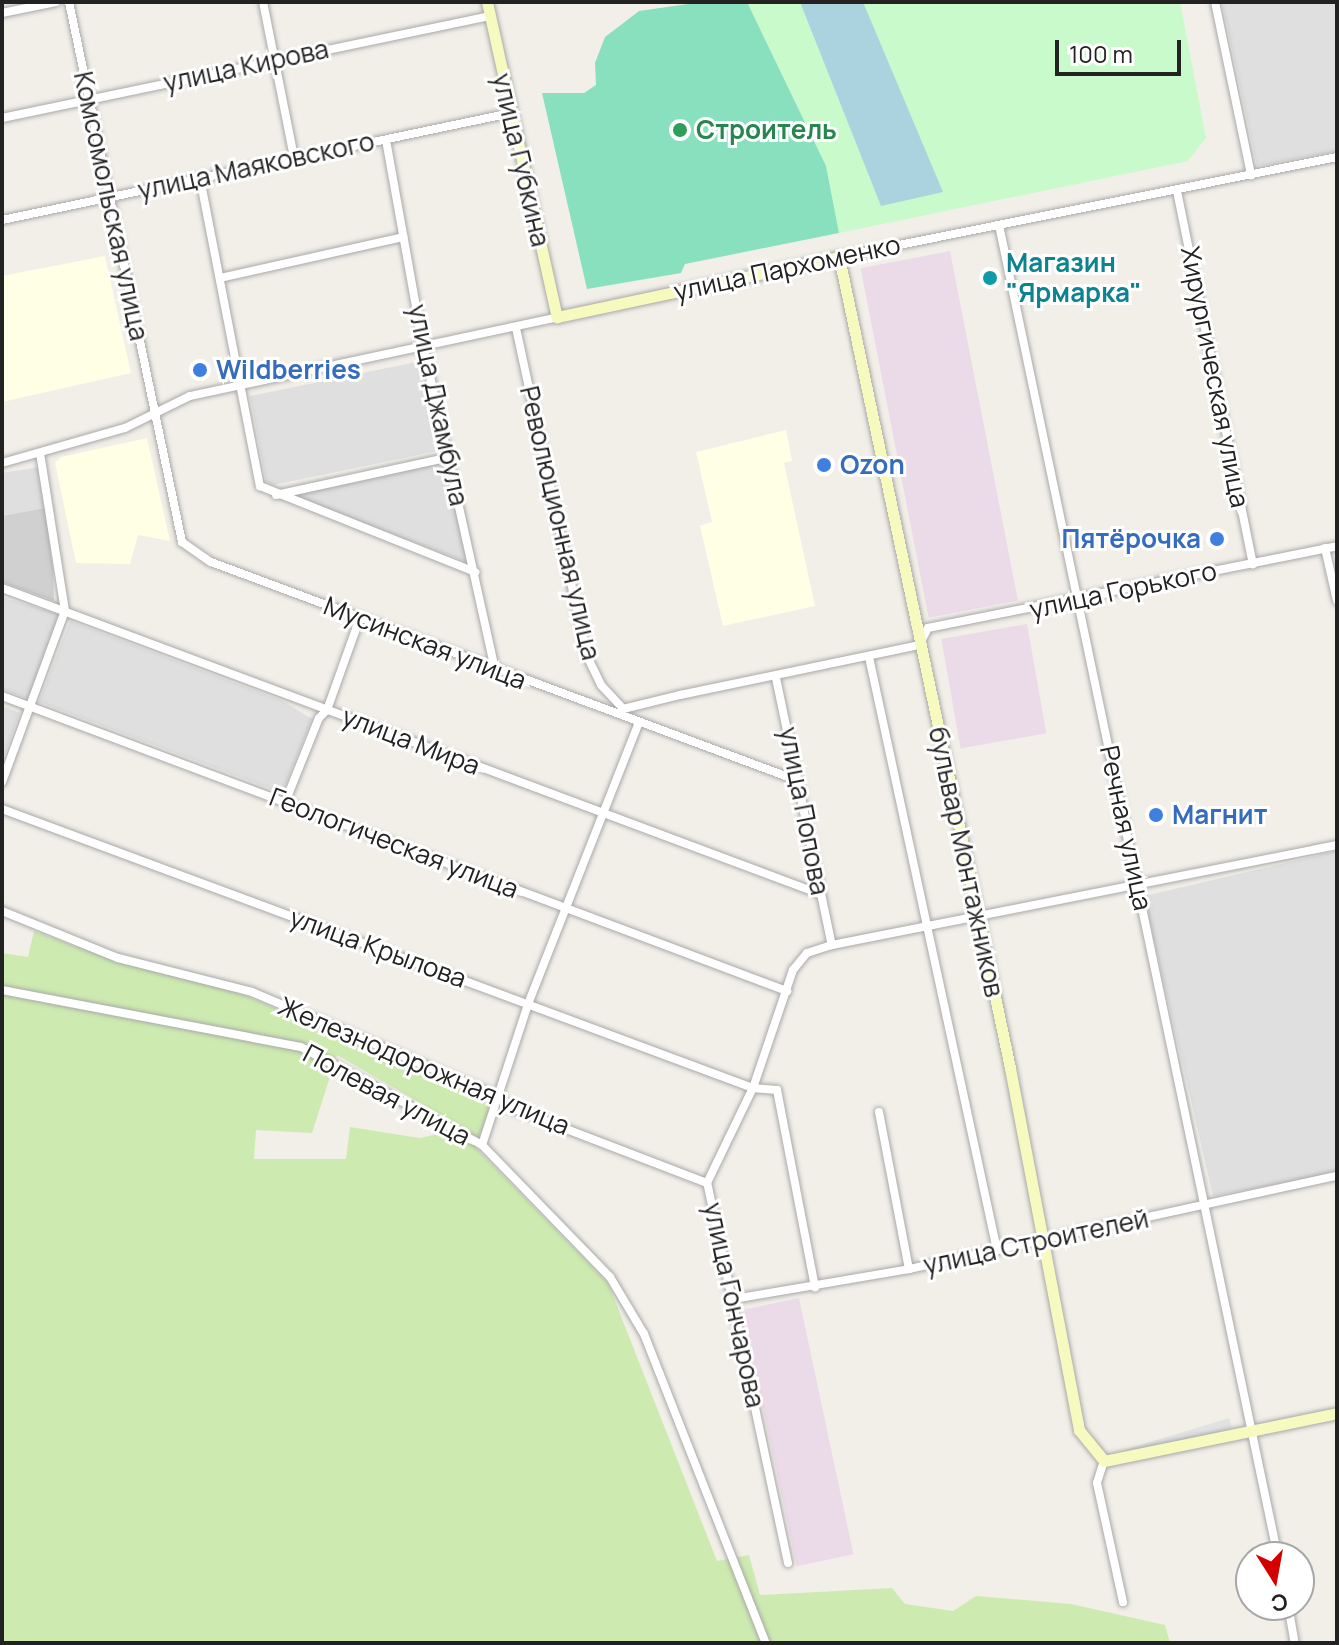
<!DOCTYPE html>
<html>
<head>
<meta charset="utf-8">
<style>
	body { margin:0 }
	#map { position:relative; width:1339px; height:1645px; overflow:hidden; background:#f2efe9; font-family:Manrope,sans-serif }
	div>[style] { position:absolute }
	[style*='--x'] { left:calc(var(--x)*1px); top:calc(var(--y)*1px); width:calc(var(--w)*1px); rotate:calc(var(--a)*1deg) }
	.residential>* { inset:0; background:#e0dfdf }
	.industrial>* { inset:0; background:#ebdbe8; transform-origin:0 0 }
	.education>* { inset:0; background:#ffffe5 }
	.religious>* { inset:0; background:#d0d0d0 }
	.grass>* { inset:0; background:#cdebb0 }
	.park>* { inset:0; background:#c8facc }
	.pitch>* { inset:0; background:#88e0be }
	.parking>* { inset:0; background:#e2e2e2; transform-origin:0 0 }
	.water>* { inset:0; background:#aad3df }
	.roads { filter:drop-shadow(0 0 2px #a9a9a9) drop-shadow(0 0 2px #a9a9a9) }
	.street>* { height:8px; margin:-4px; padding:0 4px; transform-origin:4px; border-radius:4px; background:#fff }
	.secondary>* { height:11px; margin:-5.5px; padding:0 5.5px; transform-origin:5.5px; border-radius:5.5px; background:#f7fabf }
	.dots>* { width:22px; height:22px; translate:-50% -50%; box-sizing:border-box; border:4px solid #fff; border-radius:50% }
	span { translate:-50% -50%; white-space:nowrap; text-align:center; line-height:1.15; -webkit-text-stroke:6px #fff; paint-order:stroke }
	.street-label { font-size:26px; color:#222 }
	.leisure-label { font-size:26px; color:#27864d; font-weight:700 }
	.left { translate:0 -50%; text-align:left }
	.culture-label { font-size:26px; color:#0d838f; font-weight:700 }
	.shop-label { font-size:26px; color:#366cbe; font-weight:700 }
	.right { translate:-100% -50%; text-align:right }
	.frame { position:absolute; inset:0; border:4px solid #222; pointer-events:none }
	.north { position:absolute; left:1235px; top:1541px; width:80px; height:80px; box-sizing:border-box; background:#fff; border:2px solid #a7a7a7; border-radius:50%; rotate:169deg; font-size:22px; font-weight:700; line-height:32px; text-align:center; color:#222 }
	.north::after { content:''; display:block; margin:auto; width:28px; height:36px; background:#d40000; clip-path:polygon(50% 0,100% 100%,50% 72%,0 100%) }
	.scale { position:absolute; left:1055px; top:40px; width:126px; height:36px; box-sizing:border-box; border:4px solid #222; border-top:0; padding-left:10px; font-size:24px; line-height:28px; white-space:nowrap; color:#222; -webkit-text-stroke:6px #fff; paint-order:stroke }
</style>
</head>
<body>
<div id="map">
	<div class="residential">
		<i style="clip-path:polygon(1222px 2px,1337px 2px,1337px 151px,1257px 166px)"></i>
		<i style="clip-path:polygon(426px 360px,447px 449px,273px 485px,266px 481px,250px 396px)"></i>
		<i style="clip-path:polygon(449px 459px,471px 559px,464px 561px,297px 497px,295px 490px)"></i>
		<i style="clip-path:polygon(39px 467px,45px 508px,2px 516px,2px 473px)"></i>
		<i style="clip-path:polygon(2px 597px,61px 615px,30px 699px,2px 689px)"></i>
		<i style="clip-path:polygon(70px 621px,283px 701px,312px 719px,282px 793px,39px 702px)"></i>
		<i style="clip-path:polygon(2px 706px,20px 713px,2px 761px)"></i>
		<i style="clip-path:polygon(1337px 851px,1337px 1173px,1213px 1196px,1144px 896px)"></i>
	</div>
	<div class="industrial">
		<i style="left:950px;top:251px;width:356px;height:91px;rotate:79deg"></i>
		<i style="left:1027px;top:624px;width:111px;height:87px;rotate:80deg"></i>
		<i style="left:799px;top:1298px;width:262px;height:58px;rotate:78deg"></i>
	</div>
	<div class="education">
		<i style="clip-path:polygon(105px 256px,131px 373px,2px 402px,2px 276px)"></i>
		<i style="clip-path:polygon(786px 430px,792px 461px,784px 463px,815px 606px,723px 626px,700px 526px,712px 522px,696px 452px)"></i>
		<i style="clip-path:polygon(147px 438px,170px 541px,138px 535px,130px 564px,76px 563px,55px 463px,61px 457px)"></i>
	</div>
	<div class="religious">
		<i style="clip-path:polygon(45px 508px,53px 571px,54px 601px,2px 582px,2px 516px)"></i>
	</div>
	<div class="grass">
		<i style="clip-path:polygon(evenodd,34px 931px,123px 964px,231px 989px,493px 1103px,475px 1147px,608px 1283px,717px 1561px,749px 1555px,760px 1595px,892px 1588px,905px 1604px,953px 1611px,976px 1596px,1071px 1604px,1165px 1625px,1170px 1643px,2px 1643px,2px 953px,28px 957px,34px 931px,337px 1055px,452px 1121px,447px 1132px,420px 1138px,350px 1127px,346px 1159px,254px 1159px,256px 1130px,312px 1133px,337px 1055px)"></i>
	</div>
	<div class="park">
		<i style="clip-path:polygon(747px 2px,1180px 2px,1206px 138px,1188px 161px,839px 233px,826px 166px)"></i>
	</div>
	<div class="pitch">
		<i style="clip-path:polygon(702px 2px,747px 2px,826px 166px,839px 233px,685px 264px,681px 273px,587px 289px,542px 93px,584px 93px,596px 85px,595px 63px,605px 37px,639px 11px)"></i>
	</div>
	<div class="parking">
		<i style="left:1229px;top:1418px;width:10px;height:109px;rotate:73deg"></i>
	</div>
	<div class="water">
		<i style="clip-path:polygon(800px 2px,863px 2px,943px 192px,881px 206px)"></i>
	</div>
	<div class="roads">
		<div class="street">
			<i style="--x:69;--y:2;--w:552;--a:78.18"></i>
			<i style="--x:182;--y:542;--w:35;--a:35"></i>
			<i style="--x:211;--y:562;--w:627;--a:20.43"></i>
			<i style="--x:263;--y:2;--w:158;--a:78.7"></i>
			<i style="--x:1215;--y:2;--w:177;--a:78.2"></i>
			<i style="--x:2;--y:13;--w:55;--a:-11.5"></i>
			<i style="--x:2;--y:118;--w:498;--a:-11.8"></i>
			<i style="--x:386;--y:140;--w:203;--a:79.8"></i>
			<i style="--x:422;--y:340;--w:337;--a:77.5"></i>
			<i style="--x:200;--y:178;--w:314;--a:79"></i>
			<i style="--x:260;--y:486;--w:232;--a:21.8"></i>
			<i style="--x:1177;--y:191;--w:381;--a:78.5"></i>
			<i style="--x:2;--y:220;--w:520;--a:-11.87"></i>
			<i style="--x:999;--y:225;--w:1361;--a:78.17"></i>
			<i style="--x:839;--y:257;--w:508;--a:-11.35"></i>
			<i style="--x:220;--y:278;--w:188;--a:-12.6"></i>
			<i style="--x:516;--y:328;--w:336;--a:77.8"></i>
			<i style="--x:587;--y:656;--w:32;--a:64"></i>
			<i style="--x:601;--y:685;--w:33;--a:47"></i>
			<i style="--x:2;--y:463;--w:128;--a:-15.9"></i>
			<i style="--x:125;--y:428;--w:72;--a:-26.2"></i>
			<i style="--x:190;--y:396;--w:375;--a:-12.1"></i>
			<i style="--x:276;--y:495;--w:178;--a:-12.3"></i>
			<i style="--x:1325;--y:548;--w:54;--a:77.2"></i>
			<i style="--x:2;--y:588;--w:873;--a:20.51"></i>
			<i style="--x:869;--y:657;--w:607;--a:77.82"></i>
			<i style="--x:776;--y:678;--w:273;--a:78.2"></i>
			<i style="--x:2;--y:696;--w:839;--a:20.6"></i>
			<i style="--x:619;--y:714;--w:6;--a:-51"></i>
			<i style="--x:623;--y:709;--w:59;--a:-13.8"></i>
			<i style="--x:680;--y:695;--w:244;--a:-11.8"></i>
			<i style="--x:919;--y:645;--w:19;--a:-62"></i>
			<i style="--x:928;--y:628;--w:417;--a:-11.3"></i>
			<i style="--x:2;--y:782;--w:182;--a:-69.8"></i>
			<i style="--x:65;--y:611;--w:160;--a:-99"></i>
			<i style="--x:286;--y:800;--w:88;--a:-68.1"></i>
			<i style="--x:319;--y:718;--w:11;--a:-45"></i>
			<i style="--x:327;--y:710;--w:98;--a:-70.3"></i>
			<i style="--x:2;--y:809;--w:801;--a:20.38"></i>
			<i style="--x:753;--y:1088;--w:24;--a:5"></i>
			<i style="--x:777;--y:1090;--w:201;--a:79.1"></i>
			<i style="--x:2;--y:911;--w:125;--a:22.1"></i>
			<i style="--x:118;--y:958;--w:138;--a:14.2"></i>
			<i style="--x:252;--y:992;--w:268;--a:23"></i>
			<i style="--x:499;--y:1097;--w:14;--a:45"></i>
			<i style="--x:509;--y:1107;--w:212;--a:21"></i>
			<i style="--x:2;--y:990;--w:304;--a:10.8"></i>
			<i style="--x:301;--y:1047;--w:206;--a:28.4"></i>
			<i style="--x:482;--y:1145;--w:184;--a:45.9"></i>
			<i style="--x:610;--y:1277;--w:66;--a:59.2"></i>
			<i style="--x:644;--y:1334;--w:332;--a:68.5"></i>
			<i style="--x:879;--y:1112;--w:160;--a:79.2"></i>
			<i style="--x:482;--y:1145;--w:148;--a:-71.9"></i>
			<i style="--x:528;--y:1004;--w:303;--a:-68.5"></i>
			<i style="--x:734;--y:1299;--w:178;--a:-9.7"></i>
			<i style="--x:909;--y:1269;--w:438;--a:-12.3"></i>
			<i style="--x:1104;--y:1461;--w:23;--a:108"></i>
			<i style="--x:1097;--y:1483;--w:122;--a:77.7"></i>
			<i style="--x:788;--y:1563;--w:389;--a:-102"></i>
			<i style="--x:707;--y:1183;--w:106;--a:-64.2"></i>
			<i style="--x:753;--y:1088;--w:125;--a:-71.3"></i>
			<i style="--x:793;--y:970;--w:22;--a:-51"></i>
			<i style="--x:807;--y:953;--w:26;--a:-18"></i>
			<i style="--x:832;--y:945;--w:515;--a:-11.2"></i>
			<i style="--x:1288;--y:1605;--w:39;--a:80"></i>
		</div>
		<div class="secondary">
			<i style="--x:487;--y:2;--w:323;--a:77.5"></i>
			<i style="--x:557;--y:317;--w:288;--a:-12"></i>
			<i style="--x:839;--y:257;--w:829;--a:78.09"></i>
			<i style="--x:1010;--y:1068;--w:369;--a:79.2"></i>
			<i style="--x:1079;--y:1430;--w:40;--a:51"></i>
			<i style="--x:1104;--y:1461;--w:238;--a:-11.6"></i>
		</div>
	</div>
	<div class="dots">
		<i style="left:680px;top:130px;background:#2e9e5b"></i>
		<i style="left:990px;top:278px;background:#0f9aa8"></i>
		<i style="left:200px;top:370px;background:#3f7fe0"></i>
		<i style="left:824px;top:465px;background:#3f7fe0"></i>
		<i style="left:1217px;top:539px;background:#3f7fe0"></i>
		<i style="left:1156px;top:815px;background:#3f7fe0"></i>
	</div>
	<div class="street-label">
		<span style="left:246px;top:66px;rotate:-12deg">улица Кирова</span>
		<span style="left:521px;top:160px;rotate:77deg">улица Губкина</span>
		<span style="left:256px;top:166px;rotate:-12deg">улица Маяковского</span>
		<span style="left:111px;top:206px;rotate:78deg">Комсомольская улица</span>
		<span style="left:787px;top:268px;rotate:-12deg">улица Пархоменко</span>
		<span style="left:1215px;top:377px;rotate:79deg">Хирургическая улица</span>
		<span style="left:438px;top:405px;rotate:78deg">улица Джамбула</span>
		<span style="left:560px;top:523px;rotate:77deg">Революционная улица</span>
		<span style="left:1123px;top:590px;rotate:-12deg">улица Горького</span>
		<span style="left:425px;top:643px;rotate:21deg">Мусинская улица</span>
		<span style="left:411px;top:741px;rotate:21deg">улица Мира</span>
		<span style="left:804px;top:811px;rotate:79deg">улица Попова</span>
		<span style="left:1126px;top:828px;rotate:78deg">Речная улица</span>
		<span style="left:394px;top:843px;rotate:21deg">Геологическая улица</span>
		<span style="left:966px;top:862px;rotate:78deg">бульвар Монтажников</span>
		<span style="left:378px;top:948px;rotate:20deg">улица Крылова</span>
		<span style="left:424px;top:1066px;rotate:23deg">Железнодорожная улица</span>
		<span style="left:387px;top:1095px;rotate:28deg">Полевая улица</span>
		<span style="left:1036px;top:1242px;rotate:-12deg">улица Строителей</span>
		<span style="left:734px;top:1305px;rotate:78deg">улица Гончарова</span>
	</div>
	<div class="leisure-label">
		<span class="left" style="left:696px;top:130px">Строитель</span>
	</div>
	<div class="culture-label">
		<span class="left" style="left:1006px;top:278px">Магазин<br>"Ярмарка"</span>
	</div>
	<div class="shop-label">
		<span class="left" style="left:216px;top:370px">Wildberries</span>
		<span class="left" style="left:840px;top:465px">Ozon</span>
		<span class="right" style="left:1201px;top:539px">Пятёрочка</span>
		<span class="left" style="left:1172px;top:815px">Магнит</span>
	</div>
	<div class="frame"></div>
	<div class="north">С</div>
	<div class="scale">100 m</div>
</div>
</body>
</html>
